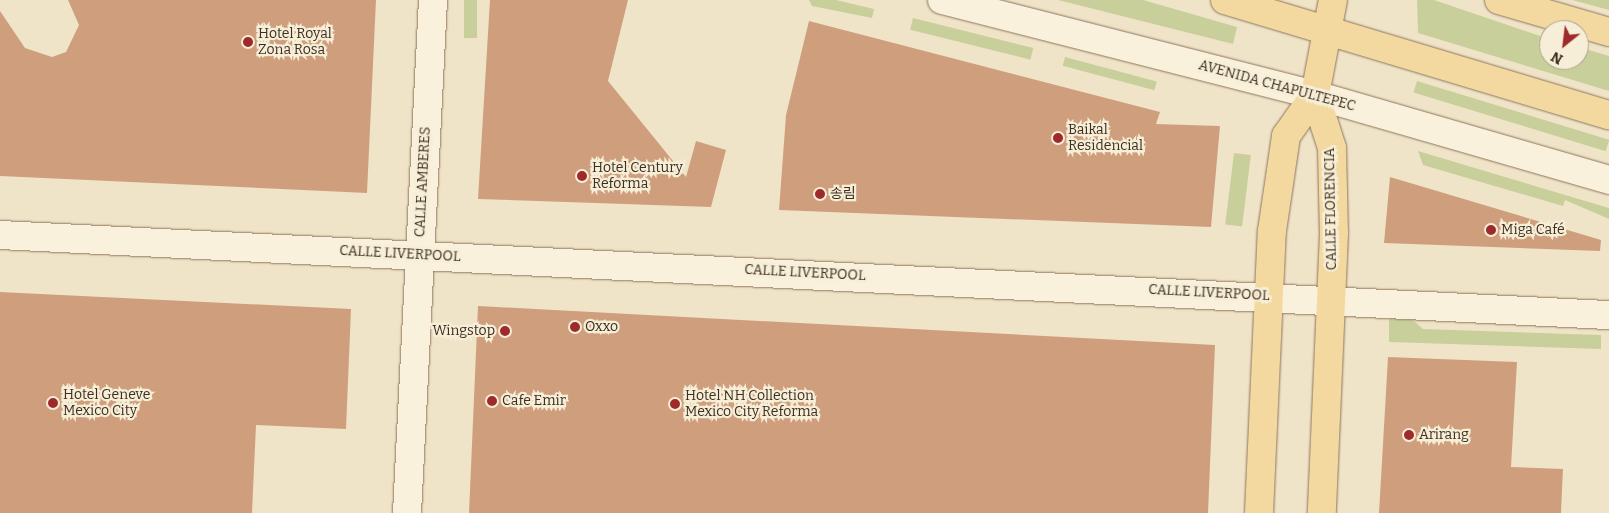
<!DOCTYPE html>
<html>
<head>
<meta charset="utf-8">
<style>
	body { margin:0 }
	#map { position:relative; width:1609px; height:513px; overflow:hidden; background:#f0e4c8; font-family:Bitter,"Noto Sans KR",serif }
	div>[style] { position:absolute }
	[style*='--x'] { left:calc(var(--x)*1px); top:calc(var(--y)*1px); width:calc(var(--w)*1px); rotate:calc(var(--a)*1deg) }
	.green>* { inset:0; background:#c9cf9b; transform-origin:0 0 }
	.building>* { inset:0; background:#cf9f7d }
	.roads { filter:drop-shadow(0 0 1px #8d765c) drop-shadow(0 0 1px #8d765c) }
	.street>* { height:28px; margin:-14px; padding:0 14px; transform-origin:14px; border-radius:14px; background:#faf1dc }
	.secondary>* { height:28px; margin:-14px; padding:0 14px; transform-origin:14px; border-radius:14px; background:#faf1dc }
	.primary>* { height:28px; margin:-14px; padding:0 14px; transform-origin:14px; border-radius:14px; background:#f3d9a0 }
	.dots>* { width:14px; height:14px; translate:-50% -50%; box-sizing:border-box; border:2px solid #f7eed8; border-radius:50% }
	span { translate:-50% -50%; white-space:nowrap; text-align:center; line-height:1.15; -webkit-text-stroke:4.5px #f7eed8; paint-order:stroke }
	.poi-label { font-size:14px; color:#3d2e20 }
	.left { translate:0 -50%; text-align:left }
	.right { translate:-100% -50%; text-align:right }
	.street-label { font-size:14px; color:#3d2e20 }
	.north { position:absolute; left:1539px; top:20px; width:50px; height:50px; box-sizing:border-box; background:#f7eed8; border:1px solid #ada18e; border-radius:50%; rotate:209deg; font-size:14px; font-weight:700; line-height:20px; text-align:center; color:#3d2e20 }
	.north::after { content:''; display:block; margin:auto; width:18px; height:22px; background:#9e2a2b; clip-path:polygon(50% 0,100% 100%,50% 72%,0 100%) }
</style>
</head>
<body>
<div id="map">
	<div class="green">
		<i style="left:464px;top:0;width:13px;height:38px"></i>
		<i style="clip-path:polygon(809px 0,836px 0,874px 9px,872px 18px,812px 6px)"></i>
		<i style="clip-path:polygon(1058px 0,1143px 0,1237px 27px,1233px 44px)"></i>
		<i style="clip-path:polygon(1417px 0,1434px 0,1549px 39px,1549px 60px,1579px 60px,1579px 47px,1609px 56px,1609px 91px,1418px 33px)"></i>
		<i style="clip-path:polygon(1572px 0,1609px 0,1609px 10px)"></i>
		<i style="left:913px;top:18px;width:124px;height:12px;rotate:14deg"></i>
		<i style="left:1065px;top:57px;width:95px;height:9px;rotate:15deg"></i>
		<i style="left:1417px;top:81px;width:201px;height:12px;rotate:17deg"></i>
		<i style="clip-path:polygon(1418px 151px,1609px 208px,1609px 219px,1565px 200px,1563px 206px,1423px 165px)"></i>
		<i style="left:1234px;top:153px;width:17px;height:72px;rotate:7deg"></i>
		<i style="clip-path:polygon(1389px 319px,1413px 320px,1423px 329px,1601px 335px,1601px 349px,1389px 342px)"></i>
	</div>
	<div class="building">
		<i style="clip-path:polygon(68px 0,376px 0,367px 193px,0 176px,0 11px,25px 48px,52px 57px,66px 52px,79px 25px)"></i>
		<i style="clip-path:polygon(490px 0,628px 0,608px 81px,686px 177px,696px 141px,726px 150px,711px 207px,478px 199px)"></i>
		<i style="clip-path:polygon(809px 21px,1160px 112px,1156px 124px,1220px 126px,1211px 227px,779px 210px,786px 115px)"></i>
		<i style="clip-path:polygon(1390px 177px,1601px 240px,1600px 251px,1384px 243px)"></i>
		<i style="clip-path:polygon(0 292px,351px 309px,346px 429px,256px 425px,252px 513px,0 513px)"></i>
		<i style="clip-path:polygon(478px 306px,1215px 345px,1208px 513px,469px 513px)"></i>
		<i style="clip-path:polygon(1388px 357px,1517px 362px,1511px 467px,1563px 469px,1561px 513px,1379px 513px)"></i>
	</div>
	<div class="roads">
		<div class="street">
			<i style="--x:0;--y:235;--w:1611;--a:2.85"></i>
			<i style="--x:407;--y:513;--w:514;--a:-87.1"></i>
		</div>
		<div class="secondary">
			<i style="--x:942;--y:0;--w:385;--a:14.3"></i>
			<i style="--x:1315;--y:95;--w:306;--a:16.1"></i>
		</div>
		<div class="primary">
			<i style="--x:1225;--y:0;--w:401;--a:16.7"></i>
			<i style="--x:1499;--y:0;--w:115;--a:16.2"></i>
			<i style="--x:1315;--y:95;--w:56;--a:72.2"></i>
			<i style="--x:1332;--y:148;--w:85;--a:88.7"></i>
			<i style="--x:1334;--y:233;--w:280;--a:92.5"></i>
			<i style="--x:1259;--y:513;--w:282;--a:-87.4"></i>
			<i style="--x:1272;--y:231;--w:96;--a:-81.6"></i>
			<i style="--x:1286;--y:136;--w:50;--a:-54.7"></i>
			<i style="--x:1315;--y:95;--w:97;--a:-79.3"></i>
		</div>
	</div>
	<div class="dots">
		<i style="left:248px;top:42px;background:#9e2a2b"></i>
		<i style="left:1058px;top:138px;background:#9e2a2b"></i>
		<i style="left:582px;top:176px;background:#9e2a2b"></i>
		<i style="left:820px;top:194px;background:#9e2a2b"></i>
		<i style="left:1491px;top:230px;background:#9e2a2b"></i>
		<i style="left:575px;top:327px;background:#9e2a2b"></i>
		<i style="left:505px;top:331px;background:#9e2a2b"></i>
		<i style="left:492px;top:401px;background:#9e2a2b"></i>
		<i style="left:53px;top:403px;background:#9e2a2b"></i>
		<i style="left:675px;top:404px;background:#9e2a2b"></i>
		<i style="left:1409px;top:435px;background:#9e2a2b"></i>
	</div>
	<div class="poi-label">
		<span class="left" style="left:258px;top:42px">Hotel Royal<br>Zona Rosa</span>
		<span class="left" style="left:1068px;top:138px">Baikal<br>Residencial</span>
		<span class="left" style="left:592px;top:176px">Hotel Century<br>Reforma</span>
		<span class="left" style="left:830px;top:194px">송림</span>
		<span class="left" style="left:1501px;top:230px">Miga Café</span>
		<span class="left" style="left:585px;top:327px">Oxxo</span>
		<span class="right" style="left:495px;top:331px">Wingstop</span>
		<span class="left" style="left:63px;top:403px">Hotel Geneve<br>Mexico City</span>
		<span class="left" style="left:685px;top:404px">Hotel NH Collection<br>Mexico City Reforma</span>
		<span class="left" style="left:502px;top:401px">Cafe Emir</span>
		<span class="left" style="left:1419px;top:435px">Arirang</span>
	</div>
	<div class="street-label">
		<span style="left:1277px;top:86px;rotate:15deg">AVENIDA CHAPULTEPEC</span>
		<span style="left:423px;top:182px;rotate:-87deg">CALLE AMBERES</span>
		<span style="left:1331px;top:209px;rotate:-91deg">CALLE FLORENCIA</span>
		<span style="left:400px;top:254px;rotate:3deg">CALLE LIVERPOOL</span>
		<span style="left:805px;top:273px;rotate:3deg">CALLE LIVERPOOL</span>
		<span style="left:1209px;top:293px;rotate:3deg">CALLE LIVERPOOL</span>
	</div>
	<div class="north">N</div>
</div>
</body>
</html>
